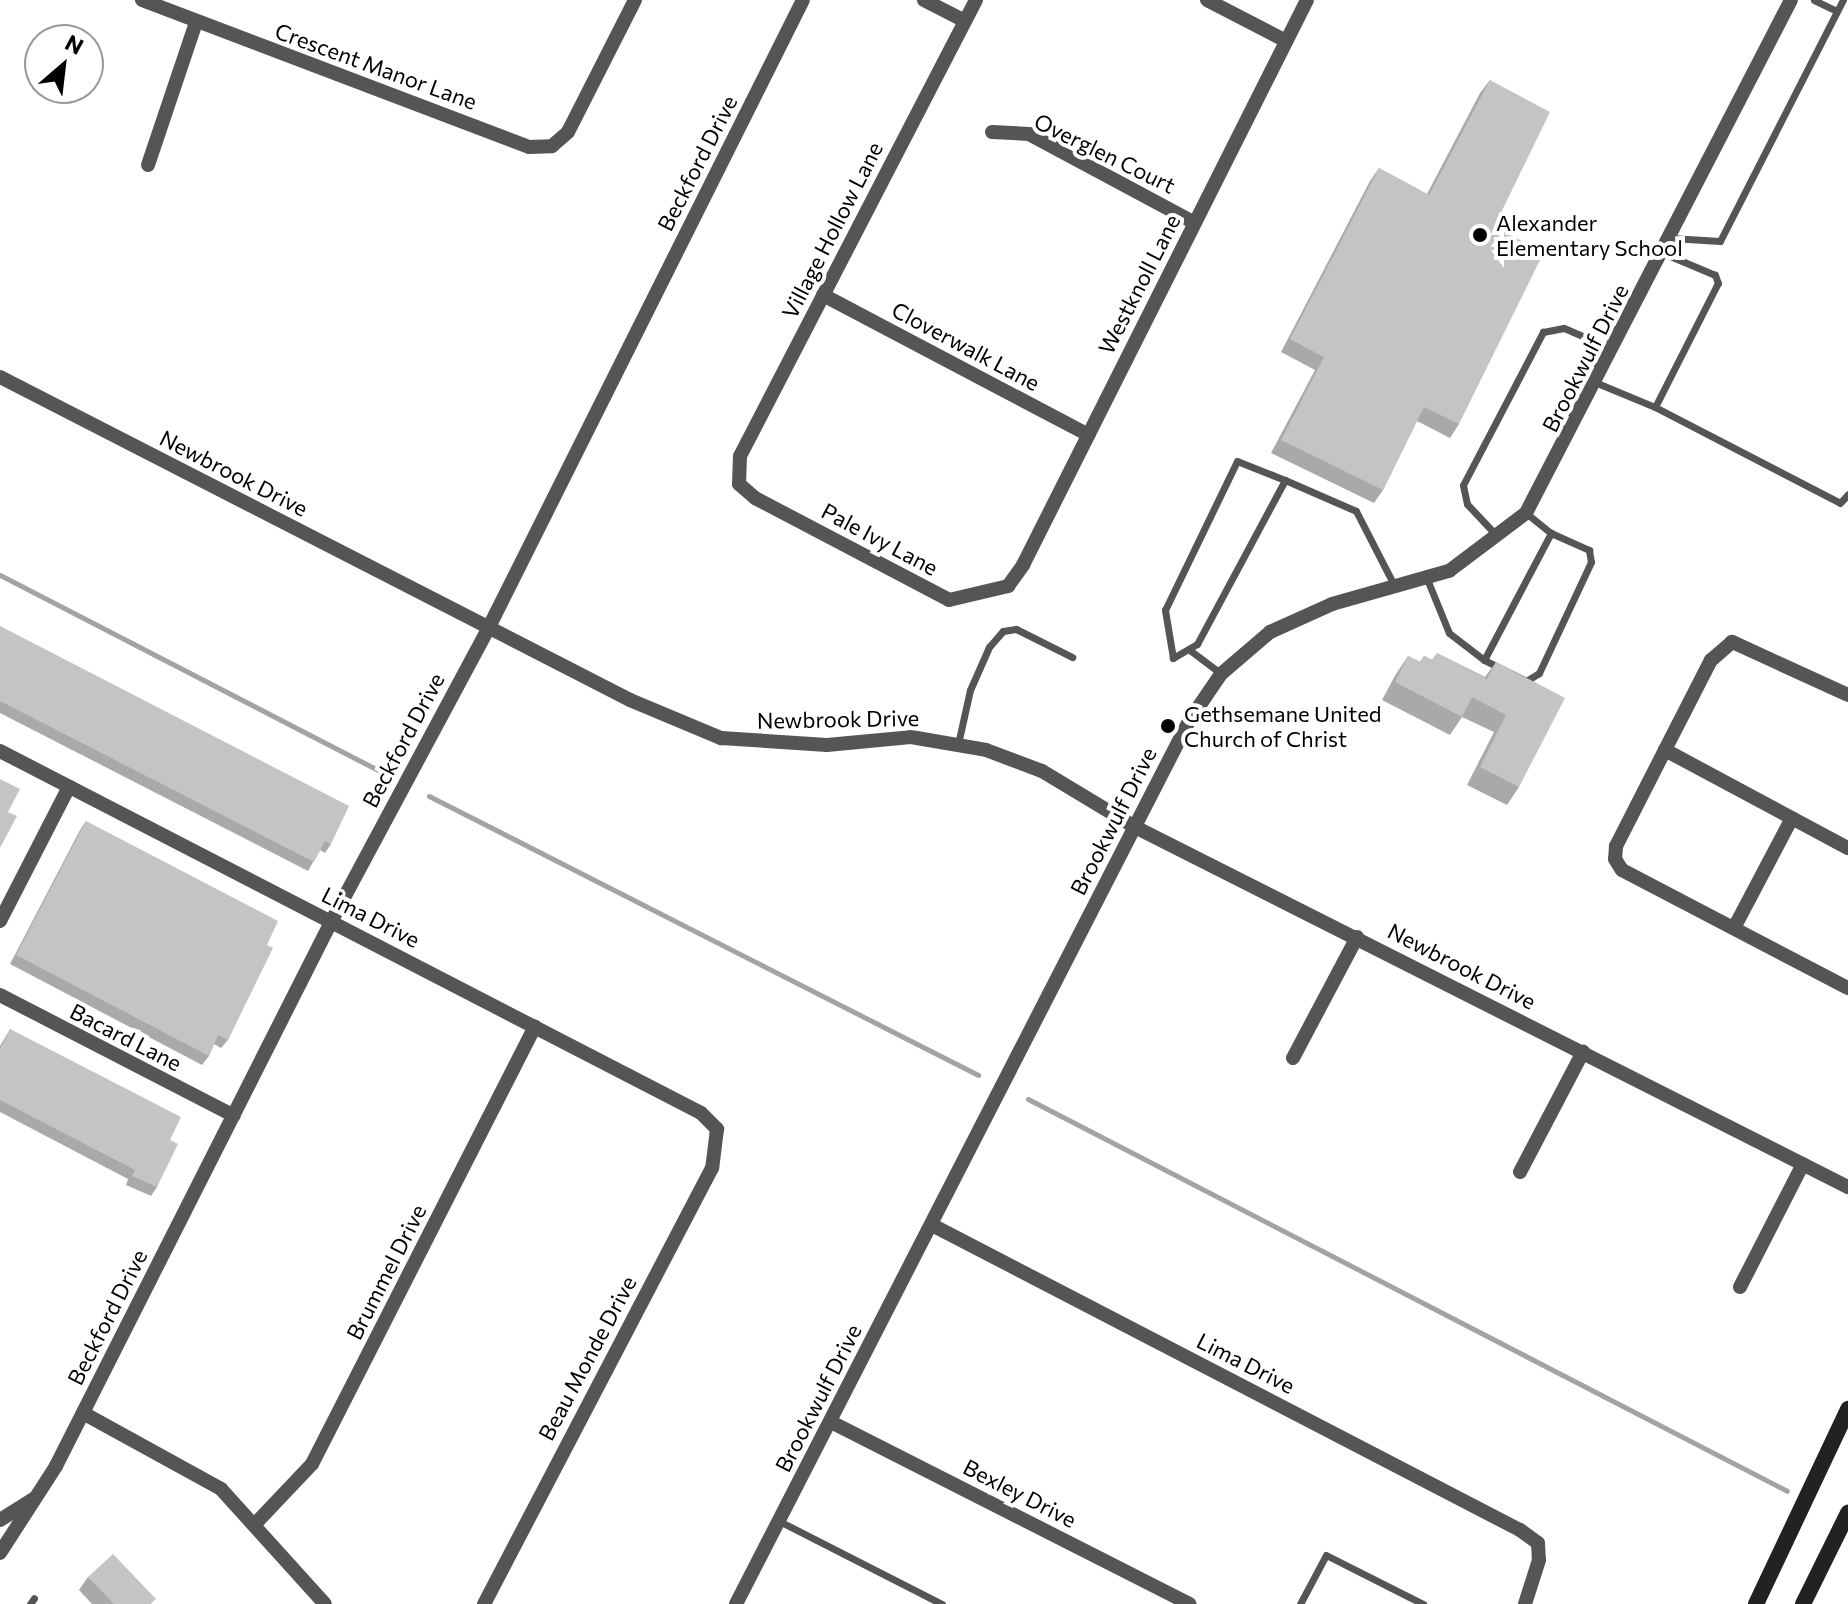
<!DOCTYPE html>
<html>
<head>
<meta charset="utf-8">
<style>
	body { margin:0 }
	#map { position:relative; width:1848px; height:1604px; overflow:hidden; background:#fff; font-family:Commissioner,sans-serif }
	div>[style] { position:absolute }
	[style*='--x'] { left:calc(var(--x)*1px); top:calc(var(--y)*1px); width:calc(var(--w)*1px); rotate:calc(var(--a)*1deg) }
	.stream>* { height:5px; margin:-2.5px; padding:0 2.5px; transform-origin:2.5px; border-radius:2.5px; background:#a3a3a3 }
	.service>* { height:7px; margin:-3.5px; padding:0 3.5px; transform-origin:3.5px; border-radius:3.5px; background:#555 }
	.minor>* { height:14px; margin:-7px; padding:0 7px; transform-origin:7px; border-radius:7px; background:#555 }
	.secondary>* { height:16px; margin:-8px; padding:0 8px; transform-origin:8px; border-radius:8px; background:#222 }
	.wall>* { inset:0; background:#a9a9a9 }
	.building>* { inset:0; background:#c4c4c4 }
	.dots>* { width:22px; height:22px; translate:-50% -50%; box-sizing:border-box; border:4px solid #fff; border-radius:50% }
	span { translate:-50% -50%; white-space:nowrap; text-align:center; line-height:1.15; -webkit-text-stroke:8px #fff; paint-order:stroke }
	.street-label { font-size:22px; color:#000 }
	.poi-label { font-size:22px; color:#000 }
	.left { translate:0 -50%; text-align:left }
	.north { position:absolute; left:24px; top:24px; width:80px; height:80px; box-sizing:border-box; background:#fff; border:2px solid #999; border-radius:50%; rotate:28deg; font-size:22px; font-weight:700; line-height:32px; text-align:center; color:#000 }
	.north::after { content:''; display:block; margin:auto; width:28px; height:36px; background:#000; clip-path:polygon(50% 0,100% 100%,50% 72%,0 100%) }
</style>
</head>
<body>
<div id="map">
	<div class="stream">
		<i style="--x:0;--y:575;--w:434;--a:27.3"></i>
		<i style="--x:429;--y:796;--w:616;--a:26.94"></i>
		<i style="--x:1028;--y:1099;--w:854;--a:27.31"></i>
	</div>
	<div class="service">
		<i style="--x:1814;--y:0;--w:25;--a:26"></i>
		<i style="--x:1671;--y:238;--w:49;--a:3.5"></i>
		<i style="--x:1720;--y:241;--w:271;--a:-63"></i>
		<i style="--x:1597;--y:383;--w:63;--a:22.5"></i>
		<i style="--x:1655;--y:407;--w:139;--a:-63.1"></i>
		<i style="--x:1718;--y:283;--w:9;--a:-111"></i>
		<i style="--x:1715;--y:275;--w:56;--a:-157.1"></i>
		<i style="--x:1655;--y:407;--w:208;--a:27.4"></i>
		<i style="--x:1840;--y:503;--w:12;--a:-48"></i>
		<i style="--x:1285;--y:480;--w:186;--a:118.2"></i>
		<i style="--x:1197;--y:644;--w:28;--a:150"></i>
		<i style="--x:1173;--y:658;--w:49;--a:-99.5"></i>
		<i style="--x:1165;--y:610;--w:165;--a:-64.2"></i>
		<i style="--x:1237;--y:461;--w:52;--a:21.6"></i>
		<i style="--x:1285;--y:480;--w:77;--a:23.6"></i>
		<i style="--x:1356;--y:511;--w:85;--a:62.8"></i>
		<i style="--x:1526;--y:513;--w:32;--a:39"></i>
		<i style="--x:1551;--y:533;--w:42;--a:24.1"></i>
		<i style="--x:1589;--y:550;--w:12;--a:81"></i>
		<i style="--x:1591;--y:562;--w:123;--a:115.1"></i>
		<i style="--x:1539;--y:673;--w:15;--a:148"></i>
		<i style="--x:1526;--y:681;--w:47;--a:-153.4"></i>
		<i style="--x:1484;--y:660;--w:144;--a:-62.2"></i>
		<i style="--x:1498;--y:537;--w:45;--a:-133.2"></i>
		<i style="--x:1467;--y:504;--w:19;--a:-102"></i>
		<i style="--x:1463;--y:485;--w:173;--a:-62.4"></i>
		<i style="--x:1543;--y:332;--w:21;--a:-11"></i>
		<i style="--x:1564;--y:328;--w:52;--a:23.6"></i>
		<i style="--x:1427;--y:579;--w:58;--a:67.8"></i>
		<i style="--x:1449;--y:633;--w:44;--a:37.6"></i>
		<i style="--x:1191;--y:651;--w:38;--a:37"></i>
		<i style="--x:958;--y:744;--w:55;--a:-77.5"></i>
		<i style="--x:970;--y:690;--w:47;--a:-66.2"></i>
		<i style="--x:989;--y:647;--w:21;--a:-49"></i>
		<i style="--x:1003;--y:631;--w:13;--a:-9"></i>
		<i style="--x:1016;--y:629;--w:63;--a:26.6"></i>
		<i style="--x:779;--y:1521;--w:183;--a:27"></i>
		<i style="--x:30;--y:1604;--w:7;--a:-56"></i>
		<i style="--x:1300;--y:1604;--w:55;--a:-62"></i>
		<i style="--x:1326;--y:1555;--w:109;--a:26.8"></i>
	</div>
	<div class="minor">
		<i style="--x:142;--y:0;--w:414;--a:20.8"></i>
		<i style="--x:529;--y:147;--w:23;--a:-2"></i>
		<i style="--x:552;--y:146;--w:21;--a:-41"></i>
		<i style="--x:568;--y:132;--w:148;--a:-63.1"></i>
		<i style="--x:924;--y:0;--w:46;--a:27.1"></i>
		<i style="--x:976;--y:0;--w:513;--a:117.36"></i>
		<i style="--x:740;--y:456;--w:28;--a:92"></i>
		<i style="--x:739;--y:484;--w:21;--a:41"></i>
		<i style="--x:755;--y:498;--w:219;--a:27.7"></i>
		<i style="--x:949;--y:600;--w:61;--a:-13.3"></i>
		<i style="--x:1008;--y:586;--w:26;--a:-54"></i>
		<i style="--x:1023;--y:565;--w:632;--a:-63.31"></i>
		<i style="--x:1207;--y:0;--w:89;--a:27.4"></i>
		<i style="--x:992;--y:132;--w:37;--a:3"></i>
		<i style="--x:1029;--y:134;--w:188;--a:28.2"></i>
		<i style="--x:148;--y:165;--w:151;--a:-71.4"></i>
		<i style="--x:823;--y:295;--w:300;--a:27.8"></i>
		<i style="--x:0;--y:377;--w:708;--a:27.14"></i>
		<i style="--x:630;--y:700;--w:99;--a:22.7"></i>
		<i style="--x:721;--y:738;--w:106;--a:3.8"></i>
		<i style="--x:827;--y:745;--w:84;--a:-5.4"></i>
		<i style="--x:911;--y:737;--w:76;--a:9.8"></i>
		<i style="--x:986;--y:750;--w:60;--a:20.6"></i>
		<i style="--x:1042;--y:771;--w:109;--a:31.1"></i>
		<i style="--x:1135;--y:827;--w:799;--a:26.79"></i>
		<i style="--x:1848;--y:695;--w:128;--a:-155.4"></i>
		<i style="--x:1732;--y:642;--w:28;--a:139"></i>
		<i style="--x:1711;--y:660;--w:101;--a:117.1"></i>
		<i style="--x:1665;--y:750;--w:208;--a:28.2"></i>
		<i style="--x:1665;--y:750;--w:108;--a:117"></i>
		<i style="--x:1616;--y:846;--w:13;--a:94"></i>
		<i style="--x:1615;--y:859;--w:13;--a:58"></i>
		<i style="--x:1622;--y:870;--w:255;--a:27.6"></i>
		<i style="--x:0;--y:751;--w:789;--a:27.31"></i>
		<i style="--x:701;--y:1113;--w:23;--a:45"></i>
		<i style="--x:717;--y:1129;--w:39;--a:97"></i>
		<i style="--x:712;--y:1168;--w:492;--a:117.6"></i>
		<i style="--x:0;--y:921;--w:151;--a:-62.8"></i>
		<i style="--x:1734;--y:928;--w:124;--a:-62.2"></i>
		<i style="--x:0;--y:995;--w:263;--a:27.3"></i>
		<i style="--x:1293;--y:1058;--w:137;--a:-62.1"></i>
		<i style="--x:1520;--y:1172;--w:136;--a:-62.3"></i>
		<i style="--x:932;--y:1225;--w:662;--a:27.42"></i>
		<i style="--x:1520;--y:1530;--w:22;--a:36"></i>
		<i style="--x:1538;--y:1543;--w:17;--a:87"></i>
		<i style="--x:1539;--y:1560;--w:46;--a:107.7"></i>
		<i style="--x:1740;--y:1287;--w:138;--a:-62.9"></i>
		<i style="--x:83;--y:1413;--w:158;--a:28.8"></i>
		<i style="--x:221;--y:1489;--w:155;--a:47.9"></i>
		<i style="--x:831;--y:1422;--w:402;--a:26.9"></i>
		<i style="--x:0;--y:1520;--w:41;--a:-32.2"></i>
		<i style="--x:256;--y:1523;--w:81;--a:-46.5"></i>
		<i style="--x:312;--y:1464;--w:491;--a:-63"></i>
		<i style="--x:0;--y:1553;--w:103;--a:-57.2"></i>
		<i style="--x:56;--y:1466;--w:610;--a:-63.18"></i>
		<i style="--x:331;--y:922;--w:332;--a:-61.8"></i>
		<i style="--x:488;--y:629;--w:703;--a:-63.4"></i>
		<i style="--x:736;--y:1604;--w:992;--a:-62.84"></i>
		<i style="--x:1189;--y:721;--w:57;--a:-55.8"></i>
		<i style="--x:1221;--y:674;--w:65;--a:-40.6"></i>
		<i style="--x:1270;--y:632;--w:68;--a:-24.3"></i>
		<i style="--x:1332;--y:604;--w:122;--a:-15.8"></i>
		<i style="--x:1449;--y:571;--w:96;--a:-37"></i>
		<i style="--x:1526;--y:513;--w:577;--a:-62.68"></i>
	</div>
	<div class="secondary">
		<i style="--x:1756;--y:1604;--w:216;--a:-64.7"></i>
		<i style="--x:1803;--y:1604;--w:102;--a:-63.7"></i>
	</div>
	<div class="wall">
		<i style="clip-path:polygon(1490px 80px,1494px 227px,1459px 424px,1450px 438px,1417px 421px,1383px 490px,1374px 503px,1271px 453px,1315px 370px,1281px 352px,1370px 181px,1379px 168px,1427px 194px,1480px 93px)"></i>
		<i style="clip-path:polygon(0 626px,331px 844px,325px 853px,320px 850px,308px 871px,0 713px)"></i>
		<i style="clip-path:polygon(1437px 653px,1485px 677px,1496px 662px,1519px 787px,1507px 805px,1467px 785px,1494px 732px,1462px 717px,1450px 735px,1382px 700px,1396px 674px,1408px 656px,1420px 662px,1424px 656px,1432px 660px)"></i>
		<i style="clip-path:polygon(86px 821px,267px 945px,228px 1040px,221px 1048px,214px 1044px,209px 1056px,202px 1065px,10px 964px,80px 830px)"></i>
		<i style="clip-path:polygon(10px 1029px,170px 1140px,157px 1187px,151px 1196px,126px 1185px,128px 1179px,0 1112px,0 1046px)"></i>
		<i style="clip-path:polygon(88px 1577px,152px 1604px,92px 1604px,79px 1590px)"></i>
	</div>
	<div class="building">
		<i style="clip-path:polygon(1490px 80px,1550px 112px,1494px 227px,1544px 252px,1459px 424px,1424px 407px,1383px 490px,1281px 440px,1324px 357px,1290px 339px,1379px 168px,1429px 195px)"></i>
		<i style="clip-path:polygon(0 626px,349px 806px,331px 844px,325px 841px,314px 862px,0 701px)"></i>
		<i style="clip-path:polygon(1437px 653px,1487px 679px,1496px 662px,1565px 698px,1519px 787px,1480px 767px,1506px 715px,1472px 697px,1462px 717px,1395px 682px,1408px 656px,1421px 662px,1424px 656px,1433px 660px)"></i>
		<i style="clip-path:polygon(0 779px,20px 789px,8px 812px,17px 816px,0 848px)"></i>
		<i style="clip-path:polygon(86px 821px,278px 921px,267px 945px,273px 948px,228px 1040px,218px 1035px,209px 1056px,16px 955px)"></i>
		<i style="clip-path:polygon(10px 1029px,181px 1117px,170px 1140px,178px 1144px,157px 1187px,132px 1176px,135px 1170px,0 1100px,0 1049px)"></i>
		<i style="clip-path:polygon(113px 1554px,156px 1599px,150px 1604px,114px 1604px,88px 1577px)"></i>
	</div>
	<div class="dots">
		<i style="left:1480px;top:235px;background:#000"></i>
		<i style="left:1168px;top:726px;background:#000"></i>
	</div>
	<div class="street-label">
		<span style="left:376px;top:66px;rotate:20deg">Crescent Manor Lane</span>
		<span style="left:1105px;top:153px;rotate:26deg">Overglen Court</span>
		<span style="left:697px;top:163px;rotate:-63deg">Beckford Drive</span>
		<span style="left:832px;top:230px;rotate:-63deg">Village Hollow Lane</span>
		<span style="left:1139px;top:284px;rotate:-63deg">Westknoll Lane</span>
		<span style="left:966px;top:346px;rotate:28deg">Cloverwalk Lane</span>
		<span style="left:1585px;top:358px;rotate:-63deg">Brookwulf Drive</span>
		<span style="left:234px;top:473px;rotate:27deg">Newbrook Drive</span>
		<span style="left:880px;top:539px;rotate:28deg">Pale Ivy Lane</span>
		<span style="left:838px;top:719px;rotate:-1deg">Newbrook Drive</span>
		<span style="left:403px;top:740px;rotate:-62deg">Beckford Drive</span>
		<span style="left:1113px;top:821px;rotate:-63deg">Brookwulf Drive</span>
		<span style="left:371px;top:917px;rotate:27deg">Lima Drive</span>
		<span style="left:1462px;top:966px;rotate:27deg">Newbrook Drive</span>
		<span style="left:126px;top:1037px;rotate:27deg">Bacard Lane</span>
		<span style="left:386px;top:1272px;rotate:-63deg">Brummel Drive</span>
		<span style="left:107px;top:1317px;rotate:-63deg">Beckford Drive</span>
		<span style="left:587px;top:1358px;rotate:-62deg">Beau Monde Drive</span>
		<span style="left:1246px;top:1363px;rotate:27deg">Lima Drive</span>
		<span style="left:818px;top:1398px;rotate:-63deg">Brookwulf Drive</span>
		<span style="left:1020px;top:1493px;rotate:27deg">Bexley Drive</span>
	</div>
	<div class="poi-label">
		<span class="left" style="left:1496px;top:235px">Alexander<br>Elementary School</span>
		<span class="left" style="left:1184px;top:726px">Gethsemane United<br>Church of Christ</span>
	</div>
	<div class="north">N</div>
</div>
</body>
</html>
